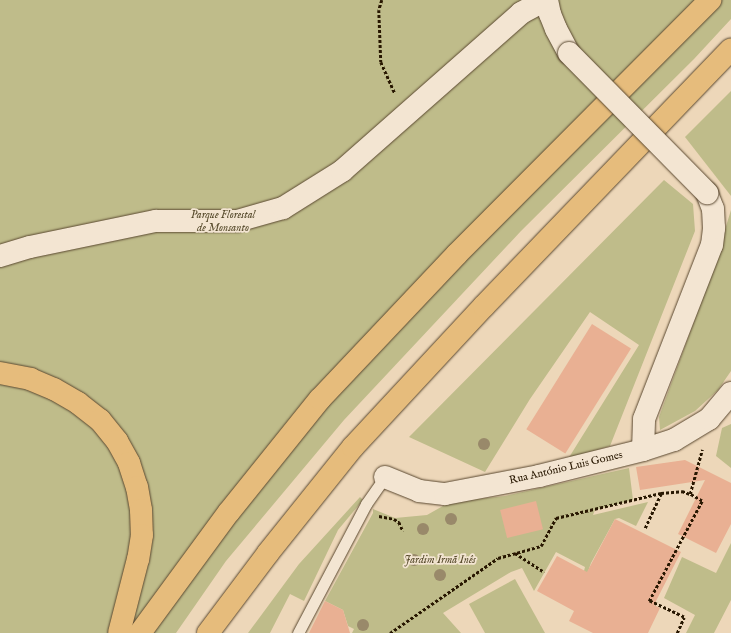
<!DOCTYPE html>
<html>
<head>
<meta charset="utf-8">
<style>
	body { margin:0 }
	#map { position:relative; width:731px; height:633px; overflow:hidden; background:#edd7b9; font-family:"IM FELL English",serif }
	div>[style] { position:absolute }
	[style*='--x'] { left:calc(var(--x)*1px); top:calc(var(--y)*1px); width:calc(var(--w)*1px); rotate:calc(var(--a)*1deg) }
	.green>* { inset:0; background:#bfbc8a }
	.building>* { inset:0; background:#e9b093; transform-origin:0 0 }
	.path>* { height:2.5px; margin-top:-1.25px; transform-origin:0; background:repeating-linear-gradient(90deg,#281701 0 3px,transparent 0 5px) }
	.roads { filter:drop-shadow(0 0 1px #59472f) drop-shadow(0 0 1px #59472f) }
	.service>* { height:11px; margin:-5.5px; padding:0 5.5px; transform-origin:5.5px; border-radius:5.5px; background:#f3e5d2 }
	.minor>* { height:22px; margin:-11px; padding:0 11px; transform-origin:11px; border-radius:11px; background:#f3e5d2 }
	.motorway>* { height:22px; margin:-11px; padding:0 11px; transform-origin:11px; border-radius:11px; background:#e6bc7c }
	.bridges { filter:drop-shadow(0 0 1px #59472f) drop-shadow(0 0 1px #59472f) }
	.minor-bridge>* { height:22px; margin:-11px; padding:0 11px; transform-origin:11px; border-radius:11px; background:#f3e5d2 }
	.trees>* { width:12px; height:12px; margin:-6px; border-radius:50%; background:#99896a }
	span { translate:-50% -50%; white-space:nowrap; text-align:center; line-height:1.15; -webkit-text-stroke:3.5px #f3e5d2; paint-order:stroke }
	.park-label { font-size:11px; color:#55492a; font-style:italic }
	.street-label { font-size:11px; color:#281701 }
</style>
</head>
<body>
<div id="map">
	<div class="green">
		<i style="clip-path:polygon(0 0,731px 0,731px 19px,694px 59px,521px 231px,344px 420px,226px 561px,176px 633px,0 633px)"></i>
		<i style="clip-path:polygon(731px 91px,731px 196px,685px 137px)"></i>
		<i style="clip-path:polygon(664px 180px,693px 204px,695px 231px,610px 446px,568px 459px,639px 345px,590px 312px,530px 399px,485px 472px,409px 437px)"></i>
		<i style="clip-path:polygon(731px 210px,731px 371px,718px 390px,695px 411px,660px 430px,659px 417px,711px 275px)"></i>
		<i style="clip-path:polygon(731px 424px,731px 468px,716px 456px,722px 428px)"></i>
		<i style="clip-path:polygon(629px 468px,633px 500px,595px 510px,593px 515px,648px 502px,636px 526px,619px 518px,615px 519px,591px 563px,574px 611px,585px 567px,556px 552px,534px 591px,522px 568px,511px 572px,443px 613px,461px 633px,352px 633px,354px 629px,348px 626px,343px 610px,325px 601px,373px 513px,373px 509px,395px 518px,427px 515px,450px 502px,505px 496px)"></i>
		<i style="clip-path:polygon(360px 497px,363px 500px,338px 530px,304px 601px,290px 594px,270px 633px,248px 633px,299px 564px)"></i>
		<i style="clip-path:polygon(731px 543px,731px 600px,714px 633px,686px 633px,695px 615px,664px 598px,682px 557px,716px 573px)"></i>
		<i style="clip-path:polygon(515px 579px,545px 633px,485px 633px,469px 604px)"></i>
	</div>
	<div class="building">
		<i style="left:592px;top:324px;width:46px;height:124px;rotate:32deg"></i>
		<i style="clip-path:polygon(685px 460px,731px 483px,731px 524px,716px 553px,678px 534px,705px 480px,640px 490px,636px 467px)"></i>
		<i style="left:536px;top:501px;width:29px;height:37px;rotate:76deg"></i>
		<i style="clip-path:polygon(615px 519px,681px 552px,654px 605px,660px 608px,648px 633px,593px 633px,569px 621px,574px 611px,537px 591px,557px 556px,587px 572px)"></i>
		<i style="clip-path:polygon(325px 601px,343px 610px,350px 633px,309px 633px)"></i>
	</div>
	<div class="path">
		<i style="--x:382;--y:0;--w:10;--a:107"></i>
		<i style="--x:379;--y:10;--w:52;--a:87.8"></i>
		<i style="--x:381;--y:62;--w:34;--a:66"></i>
		<i style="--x:379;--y:516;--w:15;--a:11"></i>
		<i style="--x:394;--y:519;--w:6;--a:31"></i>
		<i style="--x:399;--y:522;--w:10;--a:66"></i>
		<i style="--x:645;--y:528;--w:38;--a:-65"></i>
		<i style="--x:515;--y:553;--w:35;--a:33"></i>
		<i style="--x:390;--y:633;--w:131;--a:-34.8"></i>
		<i style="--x:498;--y:558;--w:45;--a:-15.6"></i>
		<i style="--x:541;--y:546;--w:32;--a:-62"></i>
		<i style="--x:556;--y:518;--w:108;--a:-13.4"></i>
		<i style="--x:661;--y:493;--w:21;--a:-5"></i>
		<i style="--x:682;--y:491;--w:9;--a:21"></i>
		<i style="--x:690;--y:494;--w:46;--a:-74.7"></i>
		<i style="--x:677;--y:633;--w:17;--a:-66"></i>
		<i style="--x:684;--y:617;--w:38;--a:-155"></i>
		<i style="--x:649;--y:601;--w:113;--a:-62.1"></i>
		<i style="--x:702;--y:501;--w:14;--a:-150"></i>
	</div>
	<div class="roads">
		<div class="service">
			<i style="--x:298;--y:633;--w:146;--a:-62.2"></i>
			<i style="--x:366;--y:504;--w:33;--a:-55"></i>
		</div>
		<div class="minor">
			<i style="--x:547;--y:0;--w:14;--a:78"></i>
			<i style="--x:550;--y:14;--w:16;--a:68"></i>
			<i style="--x:556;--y:29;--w:27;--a:62"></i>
			<i style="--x:0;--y:256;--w:31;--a:-17"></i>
			<i style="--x:30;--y:247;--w:129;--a:-11.7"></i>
			<i style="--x:156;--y:221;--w:81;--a:0"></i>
			<i style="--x:237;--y:221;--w:48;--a:-15.8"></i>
			<i style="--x:283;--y:208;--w:70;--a:-32.1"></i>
			<i style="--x:342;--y:171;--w:239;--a:-41.4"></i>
			<i style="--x:521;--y:13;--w:27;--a:-28"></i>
			<i style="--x:643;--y:450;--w:31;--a:-88"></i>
			<i style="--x:644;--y:419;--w:187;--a:-68.7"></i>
			<i style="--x:712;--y:245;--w:17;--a:-83"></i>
			<i style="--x:714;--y:228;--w:19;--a:-93"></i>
			<i style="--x:713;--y:209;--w:17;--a:-111"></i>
			<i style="--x:385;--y:477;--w:37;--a:22"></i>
			<i style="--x:419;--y:491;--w:26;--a:7"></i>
			<i style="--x:445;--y:494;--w:96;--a:-10.8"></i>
			<i style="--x:539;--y:476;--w:107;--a:-14"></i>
			<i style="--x:643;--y:450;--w:33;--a:-18"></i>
			<i style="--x:674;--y:440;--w:41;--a:-31"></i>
			<i style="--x:709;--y:419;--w:34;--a:-50"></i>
		</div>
		<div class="motorway">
			<i style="--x:0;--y:373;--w:31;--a:11"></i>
			<i style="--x:30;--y:379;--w:26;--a:23"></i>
			<i style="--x:54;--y:389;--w:28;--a:30"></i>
			<i style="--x:78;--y:403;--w:28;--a:38"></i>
			<i style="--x:100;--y:420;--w:27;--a:51"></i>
			<i style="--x:117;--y:441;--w:25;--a:61"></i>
			<i style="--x:129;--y:463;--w:25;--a:72"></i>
			<i style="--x:137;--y:487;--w:23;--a:80"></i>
			<i style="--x:141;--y:510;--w:25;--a:88"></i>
			<i style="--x:142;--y:535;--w:24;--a:99"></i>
			<i style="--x:138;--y:559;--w:76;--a:104.4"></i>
			<i style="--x:140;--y:633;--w:150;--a:-53.7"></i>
			<i style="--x:229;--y:512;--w:145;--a:-51.2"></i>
			<i style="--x:320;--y:399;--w:199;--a:-46.6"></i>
			<i style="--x:457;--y:254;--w:359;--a:-45.1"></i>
			<i style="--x:208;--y:633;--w:100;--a:-53.1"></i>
			<i style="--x:268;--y:553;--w:136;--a:-51.3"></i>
			<i style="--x:353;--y:447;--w:192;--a:-47.1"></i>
			<i style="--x:484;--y:306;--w:356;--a:-46.1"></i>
		</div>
	</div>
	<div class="bridges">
		<div class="minor-bridge">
			<i style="--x:569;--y:53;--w:197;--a:45.4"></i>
		</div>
	</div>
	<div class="trees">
		<i style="left:484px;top:444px"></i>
		<i style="left:451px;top:519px"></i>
		<i style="left:423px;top:529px"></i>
		<i style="left:414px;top:560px"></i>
		<i style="left:440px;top:575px"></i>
		<i style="left:363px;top:625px"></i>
	</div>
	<div class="park-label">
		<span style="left:223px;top:222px">Parque Florestal<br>de Monsanto</span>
		<span style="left:440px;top:560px">Jardim Irmã Inês</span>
	</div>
	<div class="street-label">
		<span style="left:566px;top:468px;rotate:-13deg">Rua António Luis Gomes</span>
	</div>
</div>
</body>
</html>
